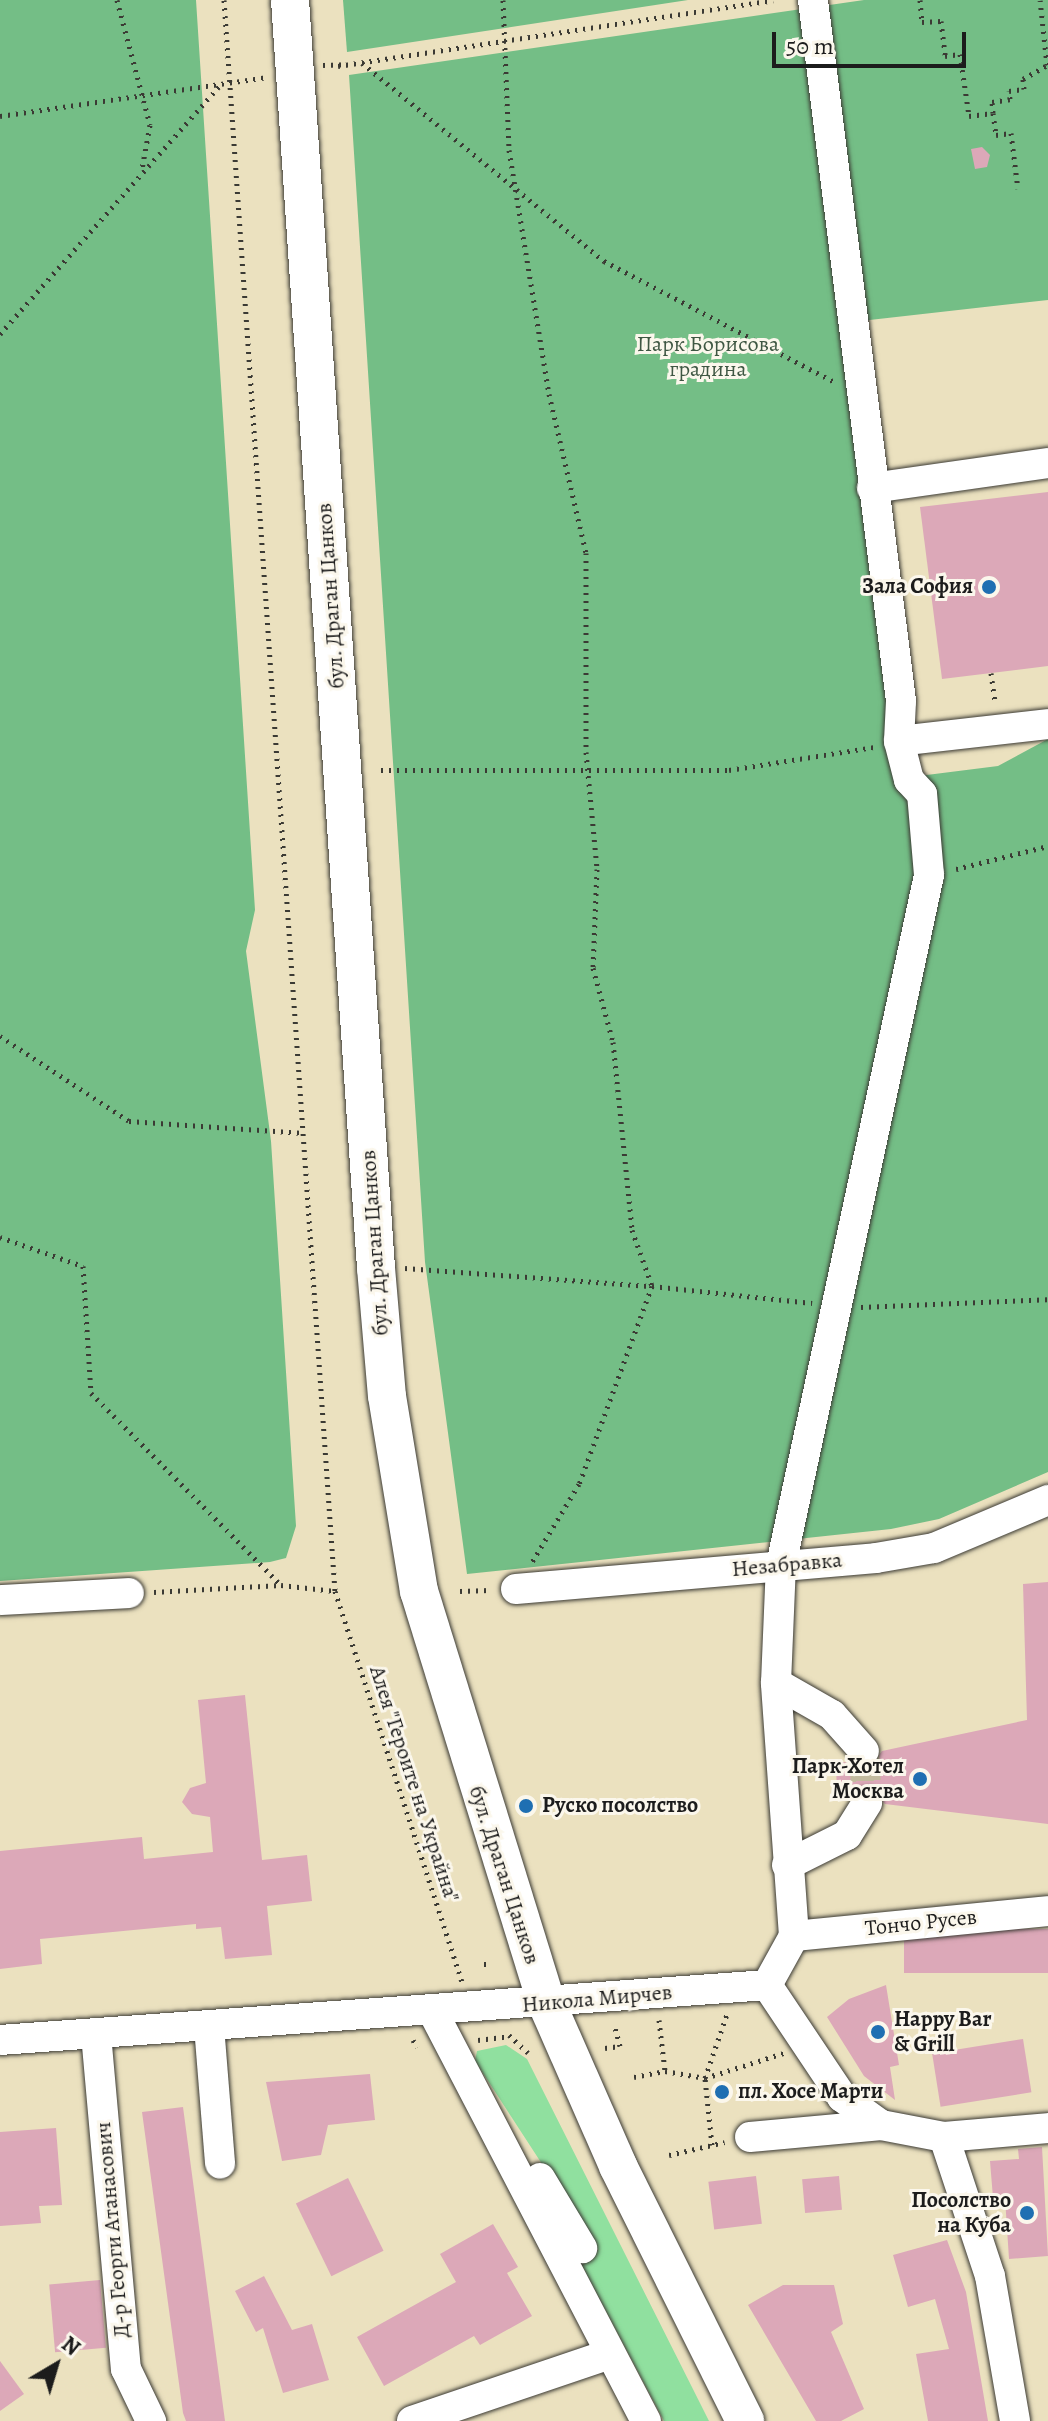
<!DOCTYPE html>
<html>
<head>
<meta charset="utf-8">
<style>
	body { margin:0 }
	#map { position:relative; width:1048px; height:2421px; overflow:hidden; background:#ebe1bf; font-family:Alegreya,serif }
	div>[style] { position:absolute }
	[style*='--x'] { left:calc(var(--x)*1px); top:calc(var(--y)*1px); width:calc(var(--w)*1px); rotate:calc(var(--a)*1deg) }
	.green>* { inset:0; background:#90e09f }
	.forest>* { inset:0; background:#74be86 }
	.building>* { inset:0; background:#dca8b8; transform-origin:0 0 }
	.minor-tunnel>* { height:30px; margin-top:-15px; transform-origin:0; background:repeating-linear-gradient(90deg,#c2ba9e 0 30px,transparent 0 45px) }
	.path>* { height:5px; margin-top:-2.5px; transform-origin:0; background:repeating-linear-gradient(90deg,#3b3a34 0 2px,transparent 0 8px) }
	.roads { filter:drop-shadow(0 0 2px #3b3a34) drop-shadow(0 0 2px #3b3a34) }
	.minor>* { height:30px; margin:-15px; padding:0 15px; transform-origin:15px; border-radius:15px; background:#fff }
	.major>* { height:38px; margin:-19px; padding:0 19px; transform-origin:19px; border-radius:19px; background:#fff }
	.dots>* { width:22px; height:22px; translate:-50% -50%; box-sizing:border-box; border:4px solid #fbf7ec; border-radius:50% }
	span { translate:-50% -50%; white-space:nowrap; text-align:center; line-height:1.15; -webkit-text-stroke:6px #fbf7ec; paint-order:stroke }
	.park-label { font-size:22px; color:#3f5743 }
	.poi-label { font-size:22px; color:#1c1c1c; font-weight:700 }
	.right { translate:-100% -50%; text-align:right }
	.left { translate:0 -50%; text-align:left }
	.street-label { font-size:22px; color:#1c1c1c }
	.north { position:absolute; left:16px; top:2325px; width:80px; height:80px; -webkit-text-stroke:6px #fbf7ec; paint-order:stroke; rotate:38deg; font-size:22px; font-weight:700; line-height:32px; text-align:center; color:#1c1c1c }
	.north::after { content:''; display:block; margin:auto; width:28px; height:36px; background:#1c1c1c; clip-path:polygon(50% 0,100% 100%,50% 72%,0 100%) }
	.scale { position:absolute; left:772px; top:32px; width:194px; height:36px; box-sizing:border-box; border:4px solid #1c1c1c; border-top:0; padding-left:10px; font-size:24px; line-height:28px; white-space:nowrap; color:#1c1c1c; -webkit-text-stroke:6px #fbf7ec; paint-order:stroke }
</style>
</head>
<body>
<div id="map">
	<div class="green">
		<i style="clip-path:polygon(506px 2045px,527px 2059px,709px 2421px,664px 2421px,579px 2260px,598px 2250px,475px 2061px,477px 2051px)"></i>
	</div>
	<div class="forest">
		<i style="clip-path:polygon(0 0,196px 0,255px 910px,246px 951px,271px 1141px,296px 1526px,286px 1558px,270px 1562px,0 1581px)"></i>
		<i style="clip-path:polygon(343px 0,688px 0,347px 52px)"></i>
		<i style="clip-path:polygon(864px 0,1048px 0,1048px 300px,843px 323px,895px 779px,998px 766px,1048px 739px,1048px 1472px,939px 1519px,891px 1529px,467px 1574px,425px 1262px,349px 75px)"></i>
	</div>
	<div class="building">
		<i style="clip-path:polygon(982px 147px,990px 155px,987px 167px,975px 169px,971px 149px)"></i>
		<i style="clip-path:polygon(1048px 492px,1048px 666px,942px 679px,920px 507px)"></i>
		<i style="clip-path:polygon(1048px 1582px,1048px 1824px,885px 1804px,868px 1785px,837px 1799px,836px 1760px,868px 1768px,882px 1751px,1027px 1720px,1023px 1584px)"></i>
		<i style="clip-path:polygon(245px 1695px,262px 1860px,307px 1855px,312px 1901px,267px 1906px,272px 1955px,225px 1959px,221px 1927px,196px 1929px,196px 1924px,40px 1939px,42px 1964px,0 1969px,0 1851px,142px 1837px,144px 1859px,213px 1852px,210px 1817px,192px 1814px,182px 1802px,190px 1788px,206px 1783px,198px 1700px)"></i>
		<i style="left:1048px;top:1929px;width:44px;height:144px;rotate:90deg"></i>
		<i style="clip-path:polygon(886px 1985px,899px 2065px,890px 2067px,895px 2100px,864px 2076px,827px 2017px,849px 1999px)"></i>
		<i style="left:1023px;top:2039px;width:54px;height:92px;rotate:81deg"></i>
		<i style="clip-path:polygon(370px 2074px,375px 2120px,328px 2125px,321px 2155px,282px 2161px,266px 2082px)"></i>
		<i style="clip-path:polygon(183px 2107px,211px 2317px,225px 2421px,186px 2421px,183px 2413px,142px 2112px)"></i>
		<i style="clip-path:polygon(56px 2128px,62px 2205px,39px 2206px,41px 2223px,0 2226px,0 2132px)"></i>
		<i style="clip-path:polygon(1042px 2147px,1048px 2256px,1009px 2259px,1005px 2198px,993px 2198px,990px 2161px,1019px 2159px,1018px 2149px)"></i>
		<i style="left:756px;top:2176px;width:48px;height:48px;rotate:83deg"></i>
		<i style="left:839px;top:2176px;width:34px;height:37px;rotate:85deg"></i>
		<i style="left:348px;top:2178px;width:81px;height:58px;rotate:64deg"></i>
		<i style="clip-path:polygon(493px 2224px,518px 2267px,507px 2273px,532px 2316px,480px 2345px,474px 2336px,384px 2386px,357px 2337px,456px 2282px,440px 2254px)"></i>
		<i style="clip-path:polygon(947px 2240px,966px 2292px,988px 2421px,928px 2421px,916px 2354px,949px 2349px,935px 2299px,908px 2307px,893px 2255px)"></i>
		<i style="clip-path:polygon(264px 2276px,292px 2330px,312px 2324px,329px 2380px,283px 2393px,263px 2328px,256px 2332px,235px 2291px)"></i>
		<i style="left:100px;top:2280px;width:68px;height:51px;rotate:85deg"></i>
		<i style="clip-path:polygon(783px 2285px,834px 2285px,843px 2324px,831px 2332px,864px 2409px,841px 2421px,816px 2421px,748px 2305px)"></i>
		<i style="clip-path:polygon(0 2361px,24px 2394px,0 2411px)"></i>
	</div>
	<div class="minor-tunnel">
		<i style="--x:864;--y:1751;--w:52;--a:86.7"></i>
	</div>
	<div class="path">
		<i style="--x:117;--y:0;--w:129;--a:75.2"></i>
		<i style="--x:150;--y:125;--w:45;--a:100.3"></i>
		<i style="--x:224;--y:0;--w:1595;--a:86.01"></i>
		<i style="--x:335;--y:1591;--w:412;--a:72"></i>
		<i style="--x:503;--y:0;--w:150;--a:87.7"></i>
		<i style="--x:509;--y:150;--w:247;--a:80.7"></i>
		<i style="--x:549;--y:394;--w:163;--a:76.9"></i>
		<i style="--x:586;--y:553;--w:199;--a:90"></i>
		<i style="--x:586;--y:752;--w:118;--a:84.6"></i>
		<i style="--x:597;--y:869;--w:99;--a:92.3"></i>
		<i style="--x:593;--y:968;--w:77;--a:74.9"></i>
		<i style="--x:613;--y:1042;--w:189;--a:84.2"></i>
		<i style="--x:632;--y:1230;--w:59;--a:70.3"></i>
		<i style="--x:652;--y:1286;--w:161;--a:6.1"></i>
		<i style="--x:920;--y:0;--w:22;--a:85"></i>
		<i style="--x:922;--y:22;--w:19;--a:-3"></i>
		<i style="--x:941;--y:21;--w:35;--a:83"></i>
		<i style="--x:945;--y:56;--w:15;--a:-8"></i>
		<i style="--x:960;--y:54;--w:63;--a:81.7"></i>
		<i style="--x:969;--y:116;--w:24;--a:-7"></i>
		<i style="--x:993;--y:113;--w:11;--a:-95"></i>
		<i style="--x:992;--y:102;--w:18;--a:-9"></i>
		<i style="--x:1010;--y:99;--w:8;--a:-97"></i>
		<i style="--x:1009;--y:91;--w:15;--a:-8"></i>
		<i style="--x:1024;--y:89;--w:10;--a:-96"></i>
		<i style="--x:1023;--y:79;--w:28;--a:-30"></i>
		<i style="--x:1047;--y:65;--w:65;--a:-96.1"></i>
		<i style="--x:362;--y:63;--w:313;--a:39.3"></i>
		<i style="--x:604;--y:261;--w:262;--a:27.7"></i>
		<i style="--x:323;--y:65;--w:24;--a:-2"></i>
		<i style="--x:338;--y:66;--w:440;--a:-8.6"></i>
		<i style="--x:993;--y:113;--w:22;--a:82"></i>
		<i style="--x:996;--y:135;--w:15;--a:-8"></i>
		<i style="--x:1011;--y:133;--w:56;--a:82.9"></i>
		<i style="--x:0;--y:116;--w:269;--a:-8.3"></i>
		<i style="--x:0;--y:334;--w:332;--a:-48.5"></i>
		<i style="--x:991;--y:673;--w:30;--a:82"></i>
		<i style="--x:381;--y:770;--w:348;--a:0"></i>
		<i style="--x:729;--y:770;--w:148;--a:-9"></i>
		<i style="--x:956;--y:869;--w:95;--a:-14"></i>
		<i style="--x:0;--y:1036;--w:154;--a:33.4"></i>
		<i style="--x:129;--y:1121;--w:175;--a:3.9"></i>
		<i style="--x:0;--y:1237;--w:88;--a:19.3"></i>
		<i style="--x:83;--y:1266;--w:127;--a:86.4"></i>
		<i style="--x:91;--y:1393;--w:270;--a:45.3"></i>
		<i style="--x:405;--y:1268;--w:248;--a:4.2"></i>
		<i style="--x:652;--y:1286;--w:211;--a:110.2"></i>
		<i style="--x:579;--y:1484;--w:91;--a:121.1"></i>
		<i style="--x:861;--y:1307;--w:187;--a:-2.4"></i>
		<i style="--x:460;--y:1591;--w:30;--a:-2"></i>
		<i style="--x:154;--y:1592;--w:127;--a:-3.2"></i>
		<i style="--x:281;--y:1585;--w:54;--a:6.3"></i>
		<i style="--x:484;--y:1964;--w:3;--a:0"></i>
		<i style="--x:659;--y:2020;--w:51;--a:83.3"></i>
		<i style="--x:509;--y:2035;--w:26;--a:43"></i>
		<i style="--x:413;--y:2040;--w:8;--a:60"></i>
		<i style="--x:478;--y:2040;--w:31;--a:-7"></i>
		<i style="--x:605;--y:2048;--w:15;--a:-8"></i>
		<i style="--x:620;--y:2046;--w:20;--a:-105"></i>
		<i style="--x:634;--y:2077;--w:32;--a:-11"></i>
		<i style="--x:665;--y:2071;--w:41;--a:9.9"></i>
		<i style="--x:705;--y:2078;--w:83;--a:-17.6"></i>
		<i style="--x:712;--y:2145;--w:67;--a:-96"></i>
		<i style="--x:705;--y:2078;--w:68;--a:-71"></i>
		<i style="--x:669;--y:2155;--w:57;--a:-13.1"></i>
	</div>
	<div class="roads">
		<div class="minor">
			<i style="--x:872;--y:488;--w:178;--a:-8.1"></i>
			<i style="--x:899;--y:741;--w:150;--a:-6.5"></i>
			<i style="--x:516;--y:1589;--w:361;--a:-4.9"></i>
			<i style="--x:876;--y:1558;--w:59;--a:-9.8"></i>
			<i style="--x:934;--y:1548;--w:124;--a:-22.8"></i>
			<i style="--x:0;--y:1600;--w:129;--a:-3.1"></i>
			<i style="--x:776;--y:1683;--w:64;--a:29.7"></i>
			<i style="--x:832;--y:1715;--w:48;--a:48.4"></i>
			<i style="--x:787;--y:1865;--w:67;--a:-26.6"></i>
			<i style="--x:847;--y:1835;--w:38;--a:-58"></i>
			<i style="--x:794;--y:1936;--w:255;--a:-5.6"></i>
			<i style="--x:767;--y:1985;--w:56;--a:-61.1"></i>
			<i style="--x:794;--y:1936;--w:254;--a:-94.1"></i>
			<i style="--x:776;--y:1683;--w:118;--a:-87.6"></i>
			<i style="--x:781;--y:1565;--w:706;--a:-77.89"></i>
			<i style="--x:929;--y:875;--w:81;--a:-94.9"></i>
			<i style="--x:922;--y:794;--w:19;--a:-133"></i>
			<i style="--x:909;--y:780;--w:40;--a:-104.4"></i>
			<i style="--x:899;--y:741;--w:40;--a:-87.1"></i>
			<i style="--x:901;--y:701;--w:707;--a:-97.16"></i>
			<i style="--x:767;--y:1985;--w:135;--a:56.2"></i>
			<i style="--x:842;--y:2097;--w:48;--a:35.7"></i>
			<i style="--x:881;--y:2125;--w:64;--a:10.8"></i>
			<i style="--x:944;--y:2137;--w:104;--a:-4.9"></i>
			<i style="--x:433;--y:2012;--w:461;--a:62.5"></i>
			<i style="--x:209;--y:2026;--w:138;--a:85.4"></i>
			<i style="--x:96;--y:2034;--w:336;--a:84.9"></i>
			<i style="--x:126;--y:2369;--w:58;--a:64.3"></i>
			<i style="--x:0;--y:2040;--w:769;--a:-4.1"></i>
			<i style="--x:750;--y:2137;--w:132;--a:-5.2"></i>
			<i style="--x:944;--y:2137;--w:146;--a:71.7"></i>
			<i style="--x:990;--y:2276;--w:147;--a:80.2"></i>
			<i style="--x:540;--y:2178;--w:82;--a:59"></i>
			<i style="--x:412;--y:2421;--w:209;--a:-18.7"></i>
		</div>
		<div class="major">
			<i style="--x:290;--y:0;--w:1271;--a:86.12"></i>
			<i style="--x:376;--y:1268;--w:128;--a:85.1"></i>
			<i style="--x:387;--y:1396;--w:198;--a:80.7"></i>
			<i style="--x:419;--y:1591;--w:432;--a:72.8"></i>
			<i style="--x:547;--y:2004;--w:177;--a:66.3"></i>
			<i style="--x:618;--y:2166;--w:285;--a:63.5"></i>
		</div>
	</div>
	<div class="dots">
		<i style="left:989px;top:587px;background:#1f6fb2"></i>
		<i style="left:920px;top:1779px;background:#1f6fb2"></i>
		<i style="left:526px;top:1806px;background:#1f6fb2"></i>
		<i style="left:878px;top:2032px;background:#1f6fb2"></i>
		<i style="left:722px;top:2092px;background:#1f6fb2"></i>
		<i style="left:1027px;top:2213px;background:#1f6fb2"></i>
	</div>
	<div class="park-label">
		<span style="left:708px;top:357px">Парк Борисова<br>градина</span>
	</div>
	<div class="poi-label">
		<span class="right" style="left:973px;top:587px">Зала София</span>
		<span class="right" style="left:904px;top:1779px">Парк-Хотел<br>Москва</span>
		<span class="left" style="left:542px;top:1806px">Руско посолство</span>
		<span class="left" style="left:894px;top:2032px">Happy Bar<br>&amp; Grill</span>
		<span class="left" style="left:738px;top:2092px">пл. Хосе Марти</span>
		<span class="right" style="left:1011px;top:2213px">Посолство<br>на Куба</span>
	</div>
	<div class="street-label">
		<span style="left:331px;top:596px;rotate:-94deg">бул. Драган Цанков</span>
		<span style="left:375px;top:1243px;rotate:-94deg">бул. Драган Цанков</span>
		<span style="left:787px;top:1565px;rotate:-5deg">Незабравка</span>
		<span style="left:414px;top:1784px;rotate:72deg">Алея "Героите на Украйна"</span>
		<span style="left:504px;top:1875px;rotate:72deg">бул. Драган Цанков</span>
		<span style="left:921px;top:1923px;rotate:-6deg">Тончо Русев</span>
		<span style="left:597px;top:1999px;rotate:-5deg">Никола Мирчев</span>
		<span style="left:113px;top:2230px;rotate:-95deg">Д-р Георги Атанасович</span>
	</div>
	<div class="north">N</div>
	<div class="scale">50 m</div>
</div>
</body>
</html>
